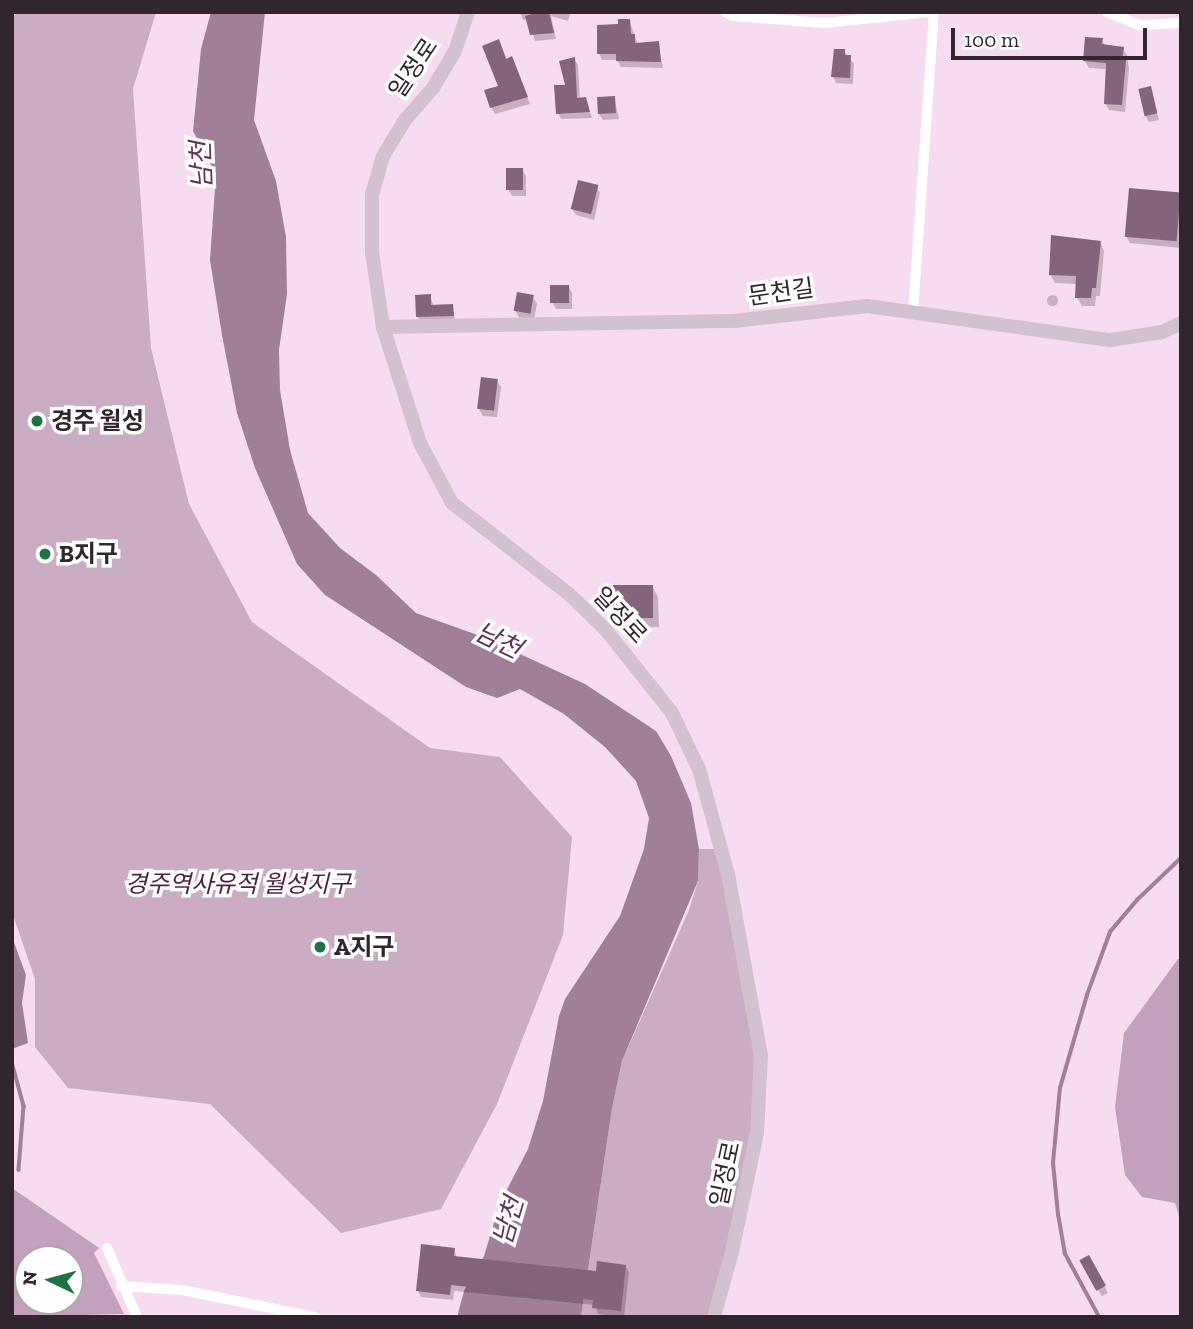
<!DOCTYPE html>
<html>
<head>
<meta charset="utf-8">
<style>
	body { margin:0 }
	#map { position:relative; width:1193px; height:1329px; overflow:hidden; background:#f7dbf0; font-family:"Zilla Slab","Noto Sans KR",serif }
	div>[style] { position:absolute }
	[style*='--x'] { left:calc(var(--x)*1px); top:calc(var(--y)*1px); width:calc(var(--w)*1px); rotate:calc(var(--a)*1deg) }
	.green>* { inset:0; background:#cbadc3 }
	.forest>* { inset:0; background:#c3a0bb }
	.water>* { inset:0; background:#a17f99 }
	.shadow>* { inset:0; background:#0003; transform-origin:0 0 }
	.round { border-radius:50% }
	.stream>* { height:3.5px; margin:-1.75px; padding:0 1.75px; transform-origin:1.75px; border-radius:1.75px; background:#a17f99 }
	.building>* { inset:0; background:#84637c; transform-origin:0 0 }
	.street>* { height:10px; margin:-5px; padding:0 5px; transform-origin:5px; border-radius:5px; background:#fff }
	.secondary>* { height:14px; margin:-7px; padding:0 7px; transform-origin:7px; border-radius:7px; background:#d2c1ce }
	.dots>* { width:19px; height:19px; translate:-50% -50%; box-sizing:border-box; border:4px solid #fff; border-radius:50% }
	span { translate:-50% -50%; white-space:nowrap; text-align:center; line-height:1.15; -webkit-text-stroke:7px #fff; paint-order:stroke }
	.street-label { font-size:24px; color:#31262f }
	.poi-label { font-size:24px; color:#31262f; font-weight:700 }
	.left { translate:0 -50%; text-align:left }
	.park-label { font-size:24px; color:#4c1f44; font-style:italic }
	.water-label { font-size:26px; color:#613358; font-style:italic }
	.frame { position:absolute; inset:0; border:14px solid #31262f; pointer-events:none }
	.north { position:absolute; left:14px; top:1245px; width:70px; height:70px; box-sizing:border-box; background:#fff; border:2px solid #ada8ac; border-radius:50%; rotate:275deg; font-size:19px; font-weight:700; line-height:28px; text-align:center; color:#31262f }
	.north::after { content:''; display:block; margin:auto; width:24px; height:32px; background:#1d7244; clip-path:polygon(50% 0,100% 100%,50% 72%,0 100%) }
	.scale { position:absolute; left:951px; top:28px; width:196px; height:32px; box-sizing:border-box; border:4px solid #31262f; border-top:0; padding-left:9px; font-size:21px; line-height:24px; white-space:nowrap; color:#31262f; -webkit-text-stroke:5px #fff; paint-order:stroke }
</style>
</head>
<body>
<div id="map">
	<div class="green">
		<i style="clip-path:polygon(12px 12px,156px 12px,133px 89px,151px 348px,189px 504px,252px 622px,430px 748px,500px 757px,572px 837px,563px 935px,497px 1104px,441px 1209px,341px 1233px,210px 1104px,68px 1088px,35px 1047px,35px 979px,12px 912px)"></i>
		<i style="clip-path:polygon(699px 849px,721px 849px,761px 1055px,757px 1133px,715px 1317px,581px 1317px,612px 1107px,622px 1061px,689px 910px,698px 881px)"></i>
	</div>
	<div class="forest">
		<i style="clip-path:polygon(1178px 959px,1181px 959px,1181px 1223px,1175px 1203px,1142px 1197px,1125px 1175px,1115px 1107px,1124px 1033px)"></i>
		<i style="clip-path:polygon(evenodd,12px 1188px,99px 1248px,94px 1253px,124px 1314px,12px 1317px,12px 1188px,28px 1259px,70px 1259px,70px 1301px,28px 1301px,28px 1259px)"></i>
	</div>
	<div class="water">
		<i style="clip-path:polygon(211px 12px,265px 12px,254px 120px,276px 181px,286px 237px,287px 294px,279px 350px,280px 390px,290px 450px,308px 513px,340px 548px,376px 575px,416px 613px,483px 637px,585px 684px,656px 731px,671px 756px,691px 803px,699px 849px,698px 881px,622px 1061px,612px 1108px,581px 1317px,457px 1317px,464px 1291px,484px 1256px,500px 1203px,528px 1149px,543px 1101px,559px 1016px,565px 999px,620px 916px,644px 849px,649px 818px,636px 781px,605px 747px,564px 714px,520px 689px,497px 698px,466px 687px,325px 595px,297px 564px,255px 468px,237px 413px,222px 335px,210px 260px,216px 174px,193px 131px,201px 49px)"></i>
		<i style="clip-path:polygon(12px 937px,26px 975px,22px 1003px,28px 1043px,12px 1049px)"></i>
	</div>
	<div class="shadow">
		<i style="clip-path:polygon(520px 12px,569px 12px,570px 14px,568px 21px,551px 16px,556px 39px,535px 41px,528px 19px,523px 20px)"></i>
		<i style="clip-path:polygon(629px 20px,638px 45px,658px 43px,663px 68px,621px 67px,617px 60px,602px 60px,599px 53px,620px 26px)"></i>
		<i style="clip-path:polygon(1102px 40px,1106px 47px,1123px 49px,1127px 55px,1129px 69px,1125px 112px,1109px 110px,1105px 103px,1107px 69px,1089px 68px,1085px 61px)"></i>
		<i style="clip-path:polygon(502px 47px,507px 60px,515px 65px,530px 104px,495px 114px,491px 107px,500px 87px)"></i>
		<i style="clip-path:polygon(844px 51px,854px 64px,853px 84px,836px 83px,833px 76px)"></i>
		<i style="clip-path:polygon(574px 59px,578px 65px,580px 100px,585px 99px,592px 118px,561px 119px,558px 113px)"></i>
		<i style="clip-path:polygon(1150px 88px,1159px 120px,1149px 122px,1145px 115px)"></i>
		<i style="clip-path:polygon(614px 97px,619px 119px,603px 120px,599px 114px)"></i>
		<i style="clip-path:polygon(522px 169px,526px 176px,526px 196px,512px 196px,508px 189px)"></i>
		<i style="clip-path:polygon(596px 186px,600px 193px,594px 220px,576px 215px,572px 209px)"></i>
		<i style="clip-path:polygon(1181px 194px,1181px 248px,1130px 243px,1126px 236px)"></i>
		<i style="clip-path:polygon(1100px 242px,1104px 251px,1100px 296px,1096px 296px,1095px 306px,1082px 306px,1077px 297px,1078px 284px,1055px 283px,1050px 274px)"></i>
		<i style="clip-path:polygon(568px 286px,572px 293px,572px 309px,556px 309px,552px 302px)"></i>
		<i class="round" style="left:1046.5px;top:294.5px;width:11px;height:11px"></i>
		<i style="clip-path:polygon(430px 296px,434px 307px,452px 306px,456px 323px,421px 323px,417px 316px)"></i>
		<i style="clip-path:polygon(533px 297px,537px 304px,534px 320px,519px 317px,515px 310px)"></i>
		<i style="clip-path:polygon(497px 381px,501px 387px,497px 417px,483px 416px,479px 409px)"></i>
		<i style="clip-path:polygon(652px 586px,658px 597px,659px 627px,622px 628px,616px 617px)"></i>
		<i style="clip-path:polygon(454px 1249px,457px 1258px,598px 1273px,625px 1266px,629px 1272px,624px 1317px,598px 1314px,595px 1305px,454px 1291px,453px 1300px,421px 1297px,418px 1291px)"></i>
		<i style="left:1088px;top:1257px;width:41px;height:7px;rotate:61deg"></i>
	</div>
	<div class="stream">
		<i style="--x:12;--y:1062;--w:46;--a:74.7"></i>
		<i style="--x:24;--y:1106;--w:64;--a:94.5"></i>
		<i style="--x:1099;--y:1317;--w:72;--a:-118.4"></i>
		<i style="--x:1065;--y:1254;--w:40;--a:-100"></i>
		<i style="--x:1058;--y:1215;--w:52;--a:-95.5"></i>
		<i style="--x:1053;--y:1163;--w:75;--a:-84.7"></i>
		<i style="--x:1060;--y:1088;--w:97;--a:-73.8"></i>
		<i style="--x:1087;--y:995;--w:67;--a:-69.9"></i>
		<i style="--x:1110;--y:932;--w:42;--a:-49.8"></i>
		<i style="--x:1137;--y:900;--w:61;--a:-43.7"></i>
	</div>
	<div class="building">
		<i style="clip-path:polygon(539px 12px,549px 12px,554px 33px,530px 35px,525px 16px)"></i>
		<i style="clip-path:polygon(618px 19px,630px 19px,631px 34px,635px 34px,635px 43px,659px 41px,661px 62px,616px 61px,616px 54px,597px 54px,597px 25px,618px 24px)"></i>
		<i style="clip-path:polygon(1085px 37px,1103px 38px,1102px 44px,1124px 47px,1122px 60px,1126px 60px,1122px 105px,1104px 104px,1106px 63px,1083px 61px)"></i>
		<i style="clip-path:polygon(499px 39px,506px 59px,512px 56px,528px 97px,490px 108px,484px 90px,498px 86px,482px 46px)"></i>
		<i style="clip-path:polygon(834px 49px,845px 49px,845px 55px,851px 55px,850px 78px,831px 77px)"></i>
		<i style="clip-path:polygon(575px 57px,577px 98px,586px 97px,590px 112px,556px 114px,554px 85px,565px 85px,559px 61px)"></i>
		<i style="left:1151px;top:86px;width:28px;height:13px;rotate:77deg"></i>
		<i style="left:615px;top:96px;width:17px;height:18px;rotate:87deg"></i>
		<i style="left:506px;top:168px;width:17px;height:22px"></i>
		<i style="left:578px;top:180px;width:21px;height:30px;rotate:14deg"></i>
		<i style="left:1129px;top:188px;width:52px;height:49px;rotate:5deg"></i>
		<i style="clip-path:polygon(1051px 235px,1101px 241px,1096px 288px,1092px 288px,1091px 298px,1075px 298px,1076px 276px,1049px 275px)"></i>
		<i style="left:550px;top:285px;width:19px;height:18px"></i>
		<i style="left:517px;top:292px;width:17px;height:19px;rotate:10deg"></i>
		<i style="clip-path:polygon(431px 294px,431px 305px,453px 304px,454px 316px,416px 317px,415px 295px)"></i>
		<i style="left:481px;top:377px;width:17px;height:32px;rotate:7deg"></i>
		<i style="left:613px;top:585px;width:40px;height:33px"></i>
		<i style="clip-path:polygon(421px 1244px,455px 1248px,454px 1256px,596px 1271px,597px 1261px,626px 1265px,621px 1311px,592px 1308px,593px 1300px,451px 1285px,450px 1295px,416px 1291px)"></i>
		<i style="left:1089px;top:1255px;width:35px;height:11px;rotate:61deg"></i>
	</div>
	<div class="street">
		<i style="--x:725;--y:12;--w:9;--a:27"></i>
		<i style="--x:733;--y:16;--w:92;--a:4.4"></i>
		<i style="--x:825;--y:23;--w:108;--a:-5.9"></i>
		<i style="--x:1107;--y:12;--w:35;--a:22"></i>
		<i style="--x:1140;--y:25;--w:41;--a:-2.8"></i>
		<i style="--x:913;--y:312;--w:301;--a:-86"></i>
		<i style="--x:107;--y:1248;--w:75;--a:66.5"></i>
		<i style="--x:121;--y:1286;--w:61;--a:3.8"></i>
		<i style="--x:182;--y:1290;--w:136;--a:11.5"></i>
	</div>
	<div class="secondary">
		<i style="--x:468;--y:12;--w:41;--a:108.4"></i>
		<i style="--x:455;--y:51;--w:43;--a:120.7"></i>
		<i style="--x:433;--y:88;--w:43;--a:131.2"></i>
		<i style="--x:405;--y:120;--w:42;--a:121.4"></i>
		<i style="--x:383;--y:156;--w:41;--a:105.8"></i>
		<i style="--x:372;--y:195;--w:57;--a:90"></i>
		<i style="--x:372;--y:252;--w:76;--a:81.7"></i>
		<i style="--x:383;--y:327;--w:122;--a:72.3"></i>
		<i style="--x:420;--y:443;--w:68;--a:61.9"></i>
		<i style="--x:452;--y:503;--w:148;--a:37.9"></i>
		<i style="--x:569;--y:594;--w:52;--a:44.2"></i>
		<i style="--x:606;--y:630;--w:106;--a:51.5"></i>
		<i style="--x:672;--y:713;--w:62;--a:64.3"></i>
		<i style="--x:699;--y:769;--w:109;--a:74.6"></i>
		<i style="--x:728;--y:874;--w:184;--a:79.7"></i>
		<i style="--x:761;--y:1055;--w:78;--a:92.9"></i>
		<i style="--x:757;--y:1133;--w:122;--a:101.9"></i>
		<i style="--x:732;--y:1252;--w:67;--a:105.5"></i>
		<i style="--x:383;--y:327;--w:351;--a:-1"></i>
		<i style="--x:734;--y:321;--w:134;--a:-6.4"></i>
		<i style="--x:867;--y:306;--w:245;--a:8"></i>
		<i style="--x:1110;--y:340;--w:53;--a:-8.7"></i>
		<i style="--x:1162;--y:332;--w:21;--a:-25"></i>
	</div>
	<div class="dots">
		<i style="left:37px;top:421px;background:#1d7244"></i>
		<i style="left:45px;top:554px;background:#1d7244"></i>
		<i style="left:320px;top:947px;background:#1d7244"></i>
	</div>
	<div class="street-label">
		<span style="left:413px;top:68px;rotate:-56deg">일정로</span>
		<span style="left:781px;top:292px;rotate:-8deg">문천길</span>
		<span style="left:620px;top:615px;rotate:47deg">일정로</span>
		<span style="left:725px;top:1174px;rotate:-78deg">일정로</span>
	</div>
	<div class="poi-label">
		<span class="left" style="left:51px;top:421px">경주 월성</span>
		<span class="left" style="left:59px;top:554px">B지구</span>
		<span class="left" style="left:334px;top:947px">A지구</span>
	</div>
	<div class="park-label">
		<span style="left:238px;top:884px">경주역사유적 월성지구</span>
	</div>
	<div class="water-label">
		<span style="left:202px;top:165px;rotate:-92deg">남천</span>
		<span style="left:498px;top:641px;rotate:26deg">남천</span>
		<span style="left:509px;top:1221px;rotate:-74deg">남천</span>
	</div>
	<div class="frame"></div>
	<div class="north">N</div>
	<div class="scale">100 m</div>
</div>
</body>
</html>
